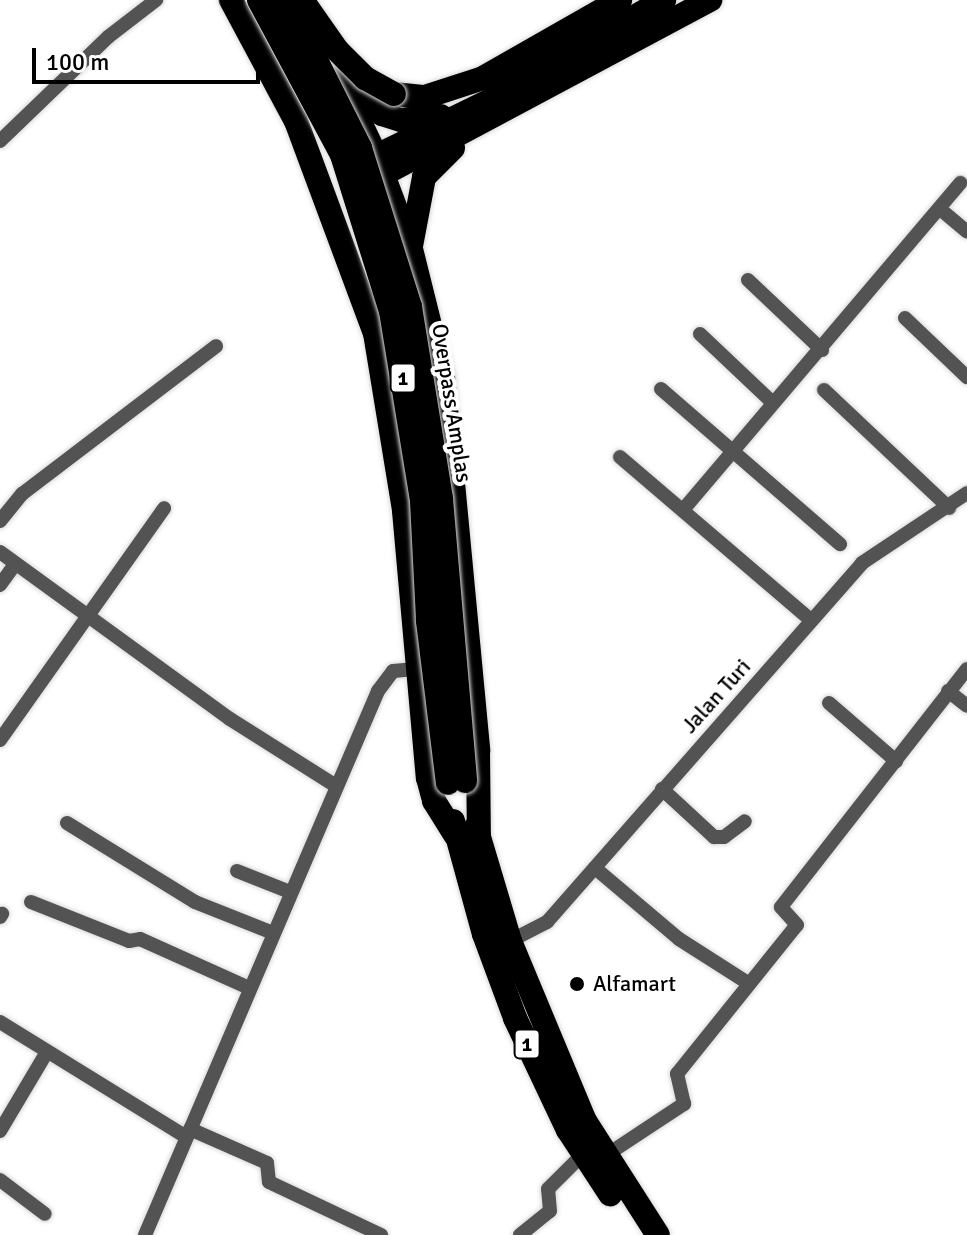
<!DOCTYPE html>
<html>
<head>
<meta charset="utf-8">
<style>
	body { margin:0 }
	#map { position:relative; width:967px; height:1235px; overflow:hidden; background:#fff; font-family:Signika,sans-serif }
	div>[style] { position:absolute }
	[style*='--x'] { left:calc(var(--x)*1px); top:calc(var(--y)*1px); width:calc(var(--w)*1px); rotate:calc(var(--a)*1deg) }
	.roads { filter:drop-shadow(0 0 2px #dbdbdb) drop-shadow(0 0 2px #dbdbdb) }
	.street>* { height:14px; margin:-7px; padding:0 7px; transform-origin:7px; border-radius:7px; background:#535353 }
	.highway>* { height:24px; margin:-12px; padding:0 12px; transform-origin:12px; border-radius:12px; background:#000 }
	.bridges { filter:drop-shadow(0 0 2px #dbdbdb) drop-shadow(0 0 2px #dbdbdb) }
	.highway-bridge>* { height:24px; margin:-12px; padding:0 12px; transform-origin:12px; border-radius:12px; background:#000 }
	.dots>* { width:22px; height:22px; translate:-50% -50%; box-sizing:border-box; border:4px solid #fff; border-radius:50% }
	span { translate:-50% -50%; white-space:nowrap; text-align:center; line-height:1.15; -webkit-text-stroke:8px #fff; paint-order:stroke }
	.shield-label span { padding:2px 6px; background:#fff; border:2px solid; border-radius:6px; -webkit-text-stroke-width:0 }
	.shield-label { font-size:20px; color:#000; font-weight:700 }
	.street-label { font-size:22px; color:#000 }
	.poi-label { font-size:22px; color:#000 }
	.left { translate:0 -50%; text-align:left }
	.scale { position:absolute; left:32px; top:48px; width:228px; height:36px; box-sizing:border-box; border:4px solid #000; border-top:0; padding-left:10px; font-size:24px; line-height:28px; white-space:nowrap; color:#000; -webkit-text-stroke:6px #fff; paint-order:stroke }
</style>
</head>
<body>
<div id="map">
	<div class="roads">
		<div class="street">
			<i style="--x:0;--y:141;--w:150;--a:-43.9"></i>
			<i style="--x:108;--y:37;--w:61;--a:-37.6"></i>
			<i style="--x:940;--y:209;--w:35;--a:40"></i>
			<i style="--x:748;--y:280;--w:102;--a:43.4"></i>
			<i style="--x:905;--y:318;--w:86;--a:43.6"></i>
			<i style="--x:700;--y:334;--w:99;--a:43.4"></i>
			<i style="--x:661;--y:389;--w:237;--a:40.9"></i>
			<i style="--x:824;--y:390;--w:172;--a:43.3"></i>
			<i style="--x:620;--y:457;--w:251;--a:40.5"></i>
			<i style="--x:683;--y:510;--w:429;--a:-49.7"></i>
			<i style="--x:0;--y:521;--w:35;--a:-51"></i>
			<i style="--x:22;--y:494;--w:244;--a:-37.3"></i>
			<i style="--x:0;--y:552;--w:284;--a:36"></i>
			<i style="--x:230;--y:719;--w:125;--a:32.3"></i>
			<i style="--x:0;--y:585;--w:26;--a:-54"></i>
			<i style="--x:948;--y:691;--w:24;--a:38"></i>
			<i style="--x:829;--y:703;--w:89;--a:40.9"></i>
			<i style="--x:0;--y:740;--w:284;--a:-54.7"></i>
			<i style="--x:662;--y:789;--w:71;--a:42.7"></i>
			<i style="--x:714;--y:837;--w:10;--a:0"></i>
			<i style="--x:724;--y:837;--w:26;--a:-37"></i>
			<i style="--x:67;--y:823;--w:150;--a:31.7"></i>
			<i style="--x:195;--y:902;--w:84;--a:21.7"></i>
			<i style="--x:595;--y:868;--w:110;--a:40.2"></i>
			<i style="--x:679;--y:939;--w:82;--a:32.5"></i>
			<i style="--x:237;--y:871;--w:57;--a:21.6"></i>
			<i style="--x:31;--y:902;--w:105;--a:21.7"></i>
			<i style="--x:129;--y:941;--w:11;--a:-10"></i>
			<i style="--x:140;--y:939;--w:120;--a:24.2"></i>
			<i style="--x:0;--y:917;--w:4;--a:-56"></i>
			<i style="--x:510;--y:941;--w:42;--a:-27.2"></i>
			<i style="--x:547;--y:922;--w:478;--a:-48.7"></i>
			<i style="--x:862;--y:563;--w:126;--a:-33.7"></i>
			<i style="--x:0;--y:1022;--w:219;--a:31.7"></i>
			<i style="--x:190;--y:1129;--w:84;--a:23.8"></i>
			<i style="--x:267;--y:1163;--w:19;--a:84"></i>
			<i style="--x:269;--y:1182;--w:124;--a:25.3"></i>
			<i style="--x:0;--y:1131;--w:92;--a:-59.3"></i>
			<i style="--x:605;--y:1156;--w:95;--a:-33.4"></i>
			<i style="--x:684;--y:1104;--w:31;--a:-103"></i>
			<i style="--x:677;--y:1074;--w:191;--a:-51.2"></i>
			<i style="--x:797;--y:925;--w:24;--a:-132"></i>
			<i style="--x:781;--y:907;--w:302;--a:-52"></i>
			<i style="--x:0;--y:1180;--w:56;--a:37.1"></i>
			<i style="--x:145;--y:1235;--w:592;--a:-66.81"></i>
			<i style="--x:378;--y:691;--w:25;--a:-53"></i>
			<i style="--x:393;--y:671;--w:23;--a:-5"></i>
			<i style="--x:520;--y:1235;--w:38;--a:-39"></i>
			<i style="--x:550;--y:1211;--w:22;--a:-95"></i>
			<i style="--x:548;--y:1189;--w:51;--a:-45"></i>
		</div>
		<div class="highway">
			<i style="--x:231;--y:0;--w:137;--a:61.8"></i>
			<i style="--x:296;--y:121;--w:226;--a:69.6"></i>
			<i style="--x:375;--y:333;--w:180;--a:80.7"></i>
			<i style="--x:404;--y:511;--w:268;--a:84.9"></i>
			<i style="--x:428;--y:778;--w:24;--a:75"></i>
			<i style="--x:434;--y:801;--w:40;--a:58"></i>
			<i style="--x:317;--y:31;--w:138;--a:64.7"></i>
			<i style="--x:376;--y:156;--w:99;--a:69.4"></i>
			<i style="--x:411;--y:249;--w:132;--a:76"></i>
			<i style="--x:443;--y:377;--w:375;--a:84.6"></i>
			<i style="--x:478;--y:750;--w:90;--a:89.4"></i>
			<i style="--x:349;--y:88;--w:42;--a:38.2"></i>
			<i style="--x:382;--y:114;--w:20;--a:18"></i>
			<i style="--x:401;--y:120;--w:40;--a:-5.7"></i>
			<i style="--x:394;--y:94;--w:31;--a:6"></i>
			<i style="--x:425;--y:97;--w:61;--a:-18.1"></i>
			<i style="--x:483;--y:78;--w:158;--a:-29.7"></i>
			<i style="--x:364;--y:162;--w:144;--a:-26"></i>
			<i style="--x:493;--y:99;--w:198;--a:-30.1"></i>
			<i style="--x:369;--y:182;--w:387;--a:-28.1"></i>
			<i style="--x:411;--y:246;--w:70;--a:-79.3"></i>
			<i style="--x:424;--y:177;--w:41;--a:-45"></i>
			<i style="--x:453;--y:821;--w:117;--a:74.7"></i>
			<i style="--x:484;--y:934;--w:90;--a:69.7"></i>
			<i style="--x:515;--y:1018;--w:124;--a:64.7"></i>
			<i style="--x:568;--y:1130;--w:77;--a:56.7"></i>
			<i style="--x:476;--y:827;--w:119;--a:73.4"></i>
			<i style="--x:510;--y:941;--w:195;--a:67.4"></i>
			<i style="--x:585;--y:1121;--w:135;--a:57.4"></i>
		</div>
	</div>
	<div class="bridges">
		<div class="highway-bridge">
			<i style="--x:259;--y:0;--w:176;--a:61.8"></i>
			<i style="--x:342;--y:155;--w:164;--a:72.6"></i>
			<i style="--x:391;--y:311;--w:193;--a:80.7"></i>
			<i style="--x:422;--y:501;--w:120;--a:87.1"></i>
			<i style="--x:428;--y:621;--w:163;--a:83"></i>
			<i style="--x:279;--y:0;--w:39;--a:54"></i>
			<i style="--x:302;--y:32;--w:130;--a:63.4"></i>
			<i style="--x:360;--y:148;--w:167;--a:72.5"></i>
			<i style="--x:410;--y:307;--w:194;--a:80.8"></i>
			<i style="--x:441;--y:499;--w:283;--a:85.1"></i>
			<i style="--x:302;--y:0;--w:61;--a:55"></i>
			<i style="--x:337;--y:50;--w:40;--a:45"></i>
			<i style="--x:365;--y:78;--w:33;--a:29"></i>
		</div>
	</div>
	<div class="dots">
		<i style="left:577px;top:984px;background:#000"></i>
	</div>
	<div class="shield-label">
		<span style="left:403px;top:378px">1</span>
		<span style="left:527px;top:1044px">1</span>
	</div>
	<div class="street-label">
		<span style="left:452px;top:403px;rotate:81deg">Overpass Amplas</span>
		<span style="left:716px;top:696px;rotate:-48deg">Jalan Turi</span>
	</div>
	<div class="poi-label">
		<span class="left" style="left:593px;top:984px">Alfamart</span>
	</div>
	<div class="scale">100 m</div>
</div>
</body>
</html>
